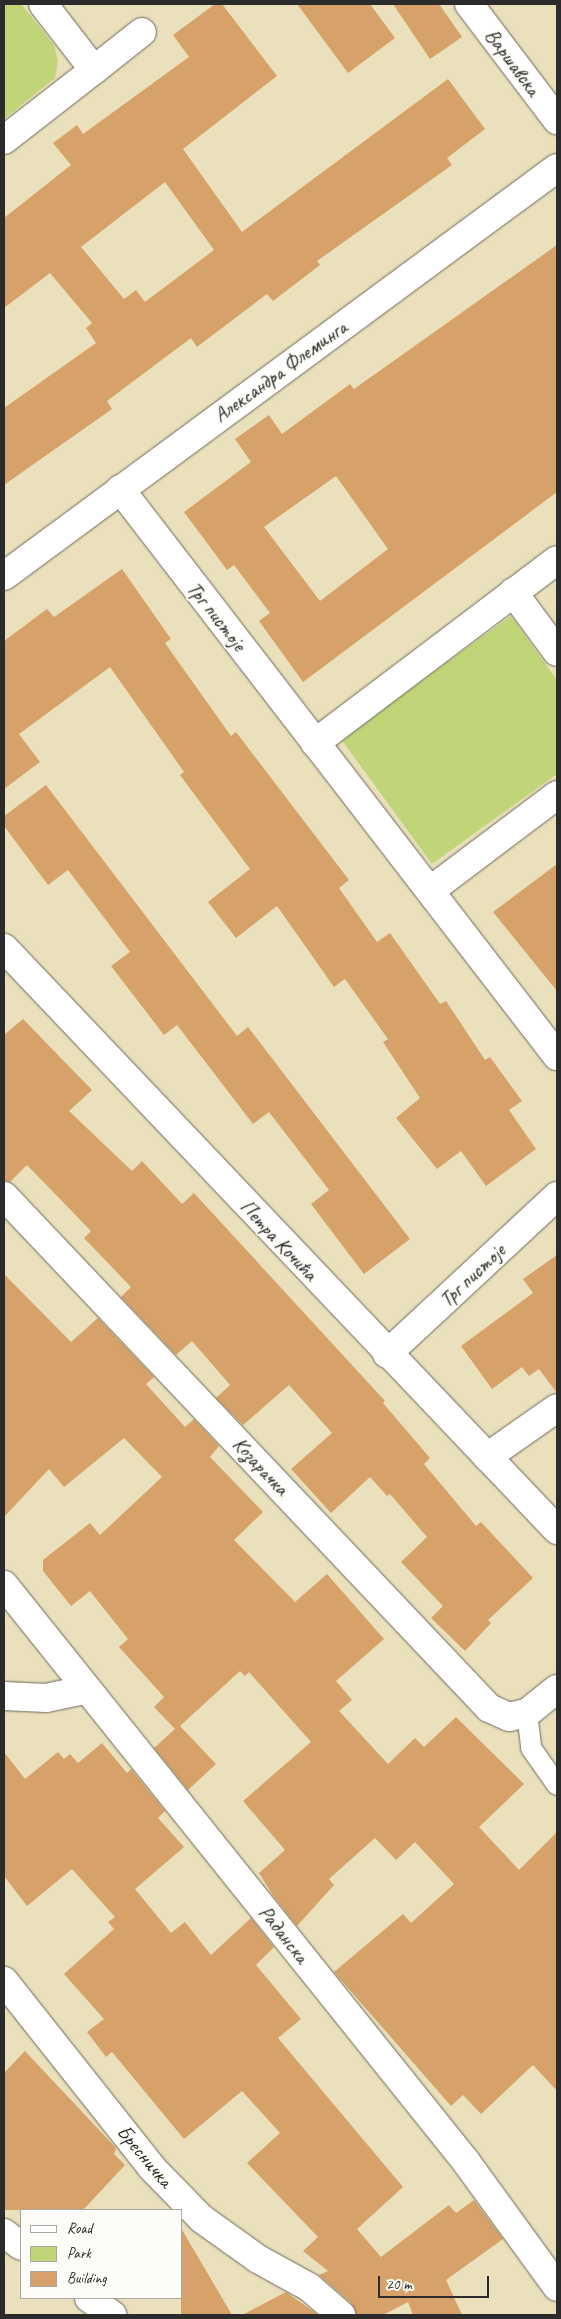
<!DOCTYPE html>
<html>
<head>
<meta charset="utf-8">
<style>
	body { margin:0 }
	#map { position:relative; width:561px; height:2319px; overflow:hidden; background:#eae0bc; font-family:Caveat,sans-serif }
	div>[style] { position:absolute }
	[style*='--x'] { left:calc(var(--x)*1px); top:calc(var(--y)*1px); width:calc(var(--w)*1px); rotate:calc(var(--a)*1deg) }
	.green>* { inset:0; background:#c0d478 }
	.building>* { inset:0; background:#d7a269 }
	.roads { filter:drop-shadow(0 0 1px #6e6a5e) drop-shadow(0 0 1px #6e6a5e) }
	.service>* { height:20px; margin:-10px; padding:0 10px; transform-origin:10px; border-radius:10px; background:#fff }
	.minor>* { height:28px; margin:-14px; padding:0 14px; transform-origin:14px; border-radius:14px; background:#fff }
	span { translate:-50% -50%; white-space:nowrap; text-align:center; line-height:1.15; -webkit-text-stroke:4px #fdfcf7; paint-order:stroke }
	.street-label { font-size:21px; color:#2b2b2b }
	.frame { position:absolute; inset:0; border:5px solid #2b2b2b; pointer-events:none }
	.legend { position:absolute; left:20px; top:2209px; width:162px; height:90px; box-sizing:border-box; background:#fdfcf7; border:1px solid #a9a8a5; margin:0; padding:6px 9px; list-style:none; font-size:15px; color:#2b2b2b }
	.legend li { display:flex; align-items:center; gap:10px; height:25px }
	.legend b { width:25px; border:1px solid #a9a8a5 }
	.scale { position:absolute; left:378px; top:2276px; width:111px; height:22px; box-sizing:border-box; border:2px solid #2b2b2b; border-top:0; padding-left:6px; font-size:15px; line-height:18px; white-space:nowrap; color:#2b2b2b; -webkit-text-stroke:4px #fdfcf7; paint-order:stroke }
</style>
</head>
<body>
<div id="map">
	<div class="green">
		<i style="clip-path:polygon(4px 4px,21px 4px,54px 45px,58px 61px,55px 78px,4px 119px)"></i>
		<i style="clip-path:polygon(511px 616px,557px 680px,557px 774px,432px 864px,341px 739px)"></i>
	</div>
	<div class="building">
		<i style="clip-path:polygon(evenodd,215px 4px,222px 4px,277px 76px,183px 149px,242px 232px,448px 79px,485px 129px,447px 158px,452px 165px,317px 261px,320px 265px,273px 301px,267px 294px,197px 347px,191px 338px,107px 401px,112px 409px,4px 485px,4px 408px,96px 343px,86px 328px,92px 323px,50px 273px,4px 308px,4px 218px,71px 165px,53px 143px,77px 125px,83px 134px,189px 57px,173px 35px,215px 4px,165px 182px,214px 250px,145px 302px,136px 290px,124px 299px,81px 247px,165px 182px)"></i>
		<i style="clip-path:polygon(297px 4px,370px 4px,395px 38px,348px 73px)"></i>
		<i style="clip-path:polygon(393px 4px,439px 4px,462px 37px,430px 59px)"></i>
		<i style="clip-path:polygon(evenodd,557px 245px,557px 492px,303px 682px,259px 621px,270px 613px,234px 565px,227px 570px,184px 512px,251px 462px,235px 439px,269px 415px,282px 434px,350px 384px,354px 389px,557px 245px,336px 476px,388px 549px,320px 601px,264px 527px,336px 476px)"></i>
		<i style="clip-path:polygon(122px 569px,171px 639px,165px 643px,231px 736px,236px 732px,349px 880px,339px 888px,377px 942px,390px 933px,440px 1004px,446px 1001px,485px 1060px,490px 1057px,522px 1101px,509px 1110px,536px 1149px,486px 1186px,461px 1151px,437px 1169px,396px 1118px,420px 1098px,383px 1042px,388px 1039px,345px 979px,334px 987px,277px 906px,236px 938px,208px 902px,250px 869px,180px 775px,184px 772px,110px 667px,19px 734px,40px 762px,4px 789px,4px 641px,47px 609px,54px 617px)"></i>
		<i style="clip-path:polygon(46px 785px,237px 1036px,248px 1027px,410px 1239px,364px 1274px,311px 1204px,329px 1190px,269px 1112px,253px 1124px,177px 1025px,164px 1035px,111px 966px,130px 952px,68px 870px,48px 885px,4px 826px,4px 816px)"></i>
		<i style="clip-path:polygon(557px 864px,557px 991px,493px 912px)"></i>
		<i style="clip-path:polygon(23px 1019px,92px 1090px,69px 1111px,132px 1171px,142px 1161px,182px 1204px,194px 1193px,385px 1401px,383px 1403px,430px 1458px,424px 1464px,476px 1526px,481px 1522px,533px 1578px,488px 1620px,491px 1623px,465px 1651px,431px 1618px,443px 1606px,401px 1562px,427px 1537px,390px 1494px,387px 1496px,370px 1477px,331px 1513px,291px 1469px,332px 1433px,289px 1385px,243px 1425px,216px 1398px,230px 1385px,192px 1341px,176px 1355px,121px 1297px,131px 1287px,84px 1238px,91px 1231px,27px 1165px,10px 1182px,4px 1181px,4px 1035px)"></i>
		<i style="clip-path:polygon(557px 1255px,557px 1393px,539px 1369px,529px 1376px,522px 1367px,492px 1389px,461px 1346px,533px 1293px,523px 1279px)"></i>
		<i style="clip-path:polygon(4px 1274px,71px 1342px,98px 1318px,154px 1377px,146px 1384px,185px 1427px,194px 1419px,219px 1446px,210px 1457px,263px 1512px,234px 1540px,295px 1602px,327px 1574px,384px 1639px,336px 1681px,352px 1700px,339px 1711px,388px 1764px,415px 1738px,424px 1747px,456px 1717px,524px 1784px,479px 1827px,519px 1870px,557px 1832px,557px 2091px,533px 2065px,481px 2114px,463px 2095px,451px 2106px,334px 1972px,403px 1914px,411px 1923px,454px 1884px,415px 1842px,396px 1860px,375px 1838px,329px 1879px,334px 1885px,297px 1926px,274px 1897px,259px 1873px,285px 1850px,243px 1801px,311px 1742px,249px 1672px,245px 1676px,240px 1671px,180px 1726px,216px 1764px,188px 1790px,154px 1748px,175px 1729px,154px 1707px,164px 1697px,119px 1647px,128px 1639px,90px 1591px,71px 1606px,43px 1571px,43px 1560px,90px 1523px,100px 1535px,162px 1477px,124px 1438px,64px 1487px,49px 1469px,4px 1517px)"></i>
		<i style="clip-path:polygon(102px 1743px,127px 1773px,131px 1769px,165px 1811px,158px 1818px,184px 1847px,135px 1889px,171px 1933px,185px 1922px,211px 1955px,251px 1918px,274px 1947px,256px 1965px,301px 2019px,278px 2038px,403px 2187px,357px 2229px,381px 2257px,449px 2205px,456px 2213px,474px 2200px,503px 2239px,446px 2280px,462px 2315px,413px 2315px,408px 2302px,383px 2315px,356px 2315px,351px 2303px,319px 2275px,328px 2271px,303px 2251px,318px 2237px,247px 2163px,280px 2133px,242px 2091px,184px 2139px,112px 2052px,106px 2057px,87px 2032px,104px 2019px,64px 1974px,114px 1929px,108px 1922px,115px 1917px,72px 1869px,27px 1906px,4px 1876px,4px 1752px,25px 1779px,58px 1752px,64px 1759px,70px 1754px,78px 1763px)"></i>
		<i style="clip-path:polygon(25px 2051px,116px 2148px,114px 2154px,125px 2165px,83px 2210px,4px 2210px,4px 2073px)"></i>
		<i style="clip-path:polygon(181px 2228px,232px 2315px,181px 2315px)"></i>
		<i style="clip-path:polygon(286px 2292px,318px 2315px,242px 2315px)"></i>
	</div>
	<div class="roads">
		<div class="service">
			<i style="--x:527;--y:1713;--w:35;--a:83"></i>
			<i style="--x:531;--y:1748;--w:45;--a:54.9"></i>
		</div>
		<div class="minor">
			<i style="--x:469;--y:4;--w:146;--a:52.8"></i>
			<i style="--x:94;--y:70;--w:61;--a:-38.4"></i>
			<i style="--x:4;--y:140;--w:114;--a:-37.9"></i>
			<i style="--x:94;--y:70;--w:83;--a:-127.7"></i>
			<i style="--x:120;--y:489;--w:716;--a:52.38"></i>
			<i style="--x:4;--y:576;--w:687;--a:-36.42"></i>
			<i style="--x:513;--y:592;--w:74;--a:53.7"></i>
			<i style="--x:315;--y:743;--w:303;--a:-37.1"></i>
			<i style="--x:431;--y:890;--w:158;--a:-37"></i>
			<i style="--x:4;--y:948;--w:803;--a:46.46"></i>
			<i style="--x:4;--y:1196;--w:705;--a:46.55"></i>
			<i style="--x:489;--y:1708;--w:22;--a:24"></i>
			<i style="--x:509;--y:1717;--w:18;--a:-13"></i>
			<i style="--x:527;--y:1713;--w:38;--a:-39"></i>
			<i style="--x:387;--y:1354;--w:232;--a:-42.9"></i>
			<i style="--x:487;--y:1457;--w:85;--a:-35"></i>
			<i style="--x:4;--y:1585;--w:741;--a:51.3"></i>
			<i style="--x:467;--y:2163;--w:153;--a:54"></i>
			<i style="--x:4;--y:1696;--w:42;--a:2.7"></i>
			<i style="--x:46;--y:1698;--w:40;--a:-12"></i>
			<i style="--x:4;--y:1981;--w:238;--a:51.6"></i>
			<i style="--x:152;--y:2168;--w:71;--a:45.6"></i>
			<i style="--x:202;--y:2219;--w:69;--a:35.5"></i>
			<i style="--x:258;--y:2259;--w:58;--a:28.8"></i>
			<i style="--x:309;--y:2287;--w:43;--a:41.2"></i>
			<i style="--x:4;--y:2233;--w:21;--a:37"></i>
			<i style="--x:89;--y:2298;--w:29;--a:36"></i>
		</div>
	</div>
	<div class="street-label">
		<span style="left:513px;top:62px;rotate:53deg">Варшавска</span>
		<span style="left:280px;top:371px;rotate:-36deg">Александра Флеминга</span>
		<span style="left:217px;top:616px;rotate:52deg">Трг пистоје</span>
		<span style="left:279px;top:1240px;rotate:47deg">Петра Кочића</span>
		<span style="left:472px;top:1275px;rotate:-43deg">Трг пистоје</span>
		<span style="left:261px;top:1466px;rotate:47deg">Козарачка</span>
		<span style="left:284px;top:1934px;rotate:51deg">Раданска</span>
		<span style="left:145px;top:2156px;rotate:50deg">Бресничка</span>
	</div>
	<div class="frame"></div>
	<ul class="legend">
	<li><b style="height:6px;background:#fff"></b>Road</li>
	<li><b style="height:14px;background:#c0d478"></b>Park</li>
	<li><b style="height:14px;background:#d7a269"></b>Building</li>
	</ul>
	<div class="scale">20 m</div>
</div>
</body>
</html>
